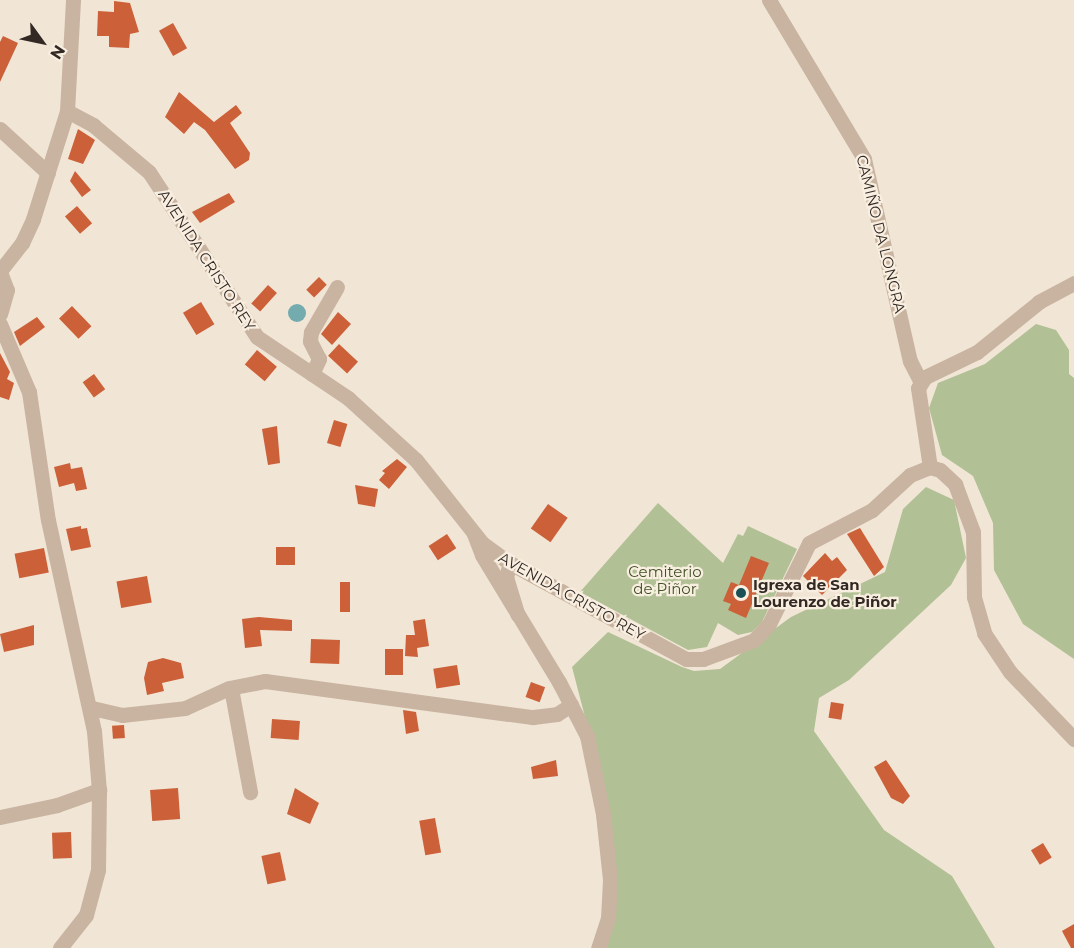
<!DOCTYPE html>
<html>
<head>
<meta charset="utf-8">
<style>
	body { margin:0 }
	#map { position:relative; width:1074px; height:948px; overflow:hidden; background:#f1e5d5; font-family:Montserrat,sans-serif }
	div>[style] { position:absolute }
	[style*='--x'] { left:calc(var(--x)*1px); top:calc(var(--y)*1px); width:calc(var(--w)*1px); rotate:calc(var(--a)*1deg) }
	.green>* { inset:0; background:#b1c095 }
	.water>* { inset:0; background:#73abaf }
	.round { border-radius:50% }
	.building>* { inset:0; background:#cb6039; transform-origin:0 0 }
	.minor>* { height:15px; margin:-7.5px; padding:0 7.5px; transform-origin:7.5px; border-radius:7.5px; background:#c9b4a1 }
	.tertiary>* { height:15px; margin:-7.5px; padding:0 7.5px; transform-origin:7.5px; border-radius:7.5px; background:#c9b4a1 }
	.dots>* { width:16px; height:16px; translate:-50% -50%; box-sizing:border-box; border:3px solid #f9efe1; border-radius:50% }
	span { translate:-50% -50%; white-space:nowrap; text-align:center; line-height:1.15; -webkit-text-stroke:4.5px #f9efe1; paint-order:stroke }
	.street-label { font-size:15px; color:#332924 }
	.park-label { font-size:15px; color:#415227 }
	.poi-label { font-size:15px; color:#332924; font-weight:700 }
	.left { translate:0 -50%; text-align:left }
	.north { position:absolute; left:12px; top:12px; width:60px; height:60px; -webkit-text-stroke:4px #f9efe1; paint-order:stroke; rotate:123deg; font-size:16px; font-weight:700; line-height:24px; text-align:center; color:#332924 }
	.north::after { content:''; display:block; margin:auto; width:21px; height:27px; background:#332924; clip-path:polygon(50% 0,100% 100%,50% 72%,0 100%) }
</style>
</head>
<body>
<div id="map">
	<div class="green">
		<i style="clip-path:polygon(1036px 324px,1056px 330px,1069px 350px,1069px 374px,1074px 378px,1074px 659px,1023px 624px,994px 570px,993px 523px,973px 476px,942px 455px,929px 408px,938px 383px,985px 364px)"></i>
		<i style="clip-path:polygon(926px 487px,954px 500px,966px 558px,951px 585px,849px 680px,819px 698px,814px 731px,884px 830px,952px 876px,995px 948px,603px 948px,610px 933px,585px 717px,572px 667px,608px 632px,682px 667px,694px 671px,720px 669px,791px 617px,885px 572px,903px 509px)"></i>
		<i style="clip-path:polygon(658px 503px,723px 563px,738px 534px,743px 536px,748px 526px,797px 549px,762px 622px,752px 632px,738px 635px,718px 623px,707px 647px,688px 650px,580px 592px)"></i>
	</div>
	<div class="water">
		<i class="round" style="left:288px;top:304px;width:18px;height:18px"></i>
	</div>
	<div class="building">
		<i style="clip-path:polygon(114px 1px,130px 3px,139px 32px,130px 34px,129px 48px,109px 47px,109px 36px,97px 36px,98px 11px,114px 12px)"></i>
		<i style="left:173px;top:23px;width:29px;height:16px;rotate:61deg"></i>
		<i style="clip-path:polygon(3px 36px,18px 43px,0 82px,0 42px)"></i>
		<i style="clip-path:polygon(179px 92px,214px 122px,236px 105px,242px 113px,230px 123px,250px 153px,249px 160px,235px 169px,205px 130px,194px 122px,184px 134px,165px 117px)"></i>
		<i style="clip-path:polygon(78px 129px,95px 140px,83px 164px,68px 159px)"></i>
		<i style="clip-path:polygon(75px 171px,91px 190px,82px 197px,70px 181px)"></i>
		<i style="clip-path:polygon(229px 193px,235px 202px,200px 223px,192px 212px)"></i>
		<i style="left:77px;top:206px;width:23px;height:16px;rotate:49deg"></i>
		<i style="left:319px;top:277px;width:11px;height:18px;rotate:45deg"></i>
		<i style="left:268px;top:285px;width:12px;height:25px;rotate:42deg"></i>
		<i style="left:201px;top:302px;width:26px;height:21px;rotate:59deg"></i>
		<i style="left:72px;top:306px;width:28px;height:18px;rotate:46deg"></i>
		<i style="clip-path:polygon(338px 312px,351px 324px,332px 345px,321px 334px)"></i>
		<i style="clip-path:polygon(37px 317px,45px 327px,20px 346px,14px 332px)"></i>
		<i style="left:339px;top:344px;width:26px;height:16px;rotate:43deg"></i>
		<i style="left:257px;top:350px;width:26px;height:19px;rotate:40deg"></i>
		<i style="clip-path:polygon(0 353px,10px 372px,7px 379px,14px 383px,9px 400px,0 397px)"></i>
		<i style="left:94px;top:374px;width:19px;height:14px;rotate:54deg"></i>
		<i style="left:334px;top:420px;width:14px;height:24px;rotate:17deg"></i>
		<i style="clip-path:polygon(277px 426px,280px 463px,268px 465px,262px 429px)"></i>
		<i style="clip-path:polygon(397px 459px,407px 467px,389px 489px,379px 480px,385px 473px,382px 471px)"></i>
		<i style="clip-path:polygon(70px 463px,71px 469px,82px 467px,87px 489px,76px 491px,74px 483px,59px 487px,54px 467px)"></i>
		<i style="clip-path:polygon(355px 485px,378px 489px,375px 507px,358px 504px)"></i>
		<i style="left:548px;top:504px;width:24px;height:30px;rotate:35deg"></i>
		<i style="clip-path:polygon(81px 526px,81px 529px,87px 528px,91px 547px,71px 551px,66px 529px)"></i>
		<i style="clip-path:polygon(860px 528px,884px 567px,874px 576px,847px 534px)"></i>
		<i style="left:447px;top:534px;width:17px;height:22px;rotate:57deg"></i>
		<i style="left:276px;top:547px;width:19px;height:18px"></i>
		<i style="left:44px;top:548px;width:25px;height:30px;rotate:79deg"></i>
		<i style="clip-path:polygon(825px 553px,832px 561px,837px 557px,847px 570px,822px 595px,803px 576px)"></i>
		<i style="clip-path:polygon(751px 556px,769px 563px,746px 618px,728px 610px,731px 604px,723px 601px,731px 582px,739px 585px)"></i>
		<i style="left:147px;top:576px;width:27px;height:31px;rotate:80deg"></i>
		<i style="left:340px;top:582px;width:10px;height:30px"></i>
		<i style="clip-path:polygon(259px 617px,292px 620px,292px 631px,260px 630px,262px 646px,245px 648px,242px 619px)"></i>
		<i style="clip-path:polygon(425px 619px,429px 646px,417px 648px,418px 657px,405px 656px,406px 635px,415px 635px,413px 621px)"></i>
		<i style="clip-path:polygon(34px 625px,34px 645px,4px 652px,0 634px)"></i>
		<i style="left:311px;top:639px;width:29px;height:24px;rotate:2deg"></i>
		<i style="left:403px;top:649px;width:26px;height:18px;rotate:90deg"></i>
		<i style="clip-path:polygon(163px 658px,181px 663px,184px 678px,162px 683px,164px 691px,147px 695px,144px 678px,148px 662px)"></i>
		<i style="left:457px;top:665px;width:20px;height:24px;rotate:81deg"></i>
		<i style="left:531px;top:682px;width:15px;height:16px;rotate:20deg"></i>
		<i style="left:831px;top:702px;width:13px;height:16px;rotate:9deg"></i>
		<i style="clip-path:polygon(403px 710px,416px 712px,419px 731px,406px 734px)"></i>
		<i style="left:272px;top:719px;width:28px;height:19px;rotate:4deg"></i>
		<i style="left:124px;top:725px;width:13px;height:12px;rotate:86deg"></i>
		<i style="clip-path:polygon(556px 760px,558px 776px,533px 779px,531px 767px)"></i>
		<i style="clip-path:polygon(886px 760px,910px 796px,903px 804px,891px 798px,874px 767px)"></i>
		<i style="left:178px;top:788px;width:31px;height:28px;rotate:86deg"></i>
		<i style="clip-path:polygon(295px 788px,319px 803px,310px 824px,287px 814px)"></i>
		<i style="left:435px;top:818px;width:35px;height:16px;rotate:80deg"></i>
		<i style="left:71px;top:832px;width:26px;height:19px;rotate:88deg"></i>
		<i style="left:1043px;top:843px;width:17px;height:14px;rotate:59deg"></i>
		<i style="left:280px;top:852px;width:29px;height:19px;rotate:78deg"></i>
		<i style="clip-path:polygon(1074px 924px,1074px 948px,1071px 948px,1062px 931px)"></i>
	</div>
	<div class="minor">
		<i style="--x:769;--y:0;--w:185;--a:59.1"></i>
		<i style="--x:864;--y:159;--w:207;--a:77.2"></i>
		<i style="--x:910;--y:361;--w:22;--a:63"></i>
		<i style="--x:0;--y:129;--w:65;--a:42.5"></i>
		<i style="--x:0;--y:272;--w:19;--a:69"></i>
		<i style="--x:7;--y:290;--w:25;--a:106"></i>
		<i style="--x:1074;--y:283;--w:40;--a:152"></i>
		<i style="--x:1039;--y:302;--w:80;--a:141.1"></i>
		<i style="--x:977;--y:352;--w:58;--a:154.3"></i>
		<i style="--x:925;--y:377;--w:13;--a:122"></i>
		<i style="--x:918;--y:388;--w:80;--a:81.4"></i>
		<i style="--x:930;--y:467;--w:10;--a:17"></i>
		<i style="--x:940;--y:470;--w:21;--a:43"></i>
		<i style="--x:955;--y:484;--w:51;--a:69.4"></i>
		<i style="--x:973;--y:532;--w:65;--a:89.1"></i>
		<i style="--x:974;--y:597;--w:37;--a:74"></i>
		<i style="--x:984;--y:633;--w:47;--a:56.3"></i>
		<i style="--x:1010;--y:672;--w:93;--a:46.3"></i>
		<i style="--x:0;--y:324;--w:74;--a:66.9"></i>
		<i style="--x:29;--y:392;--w:129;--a:81.6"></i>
		<i style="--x:48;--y:520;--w:216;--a:77.7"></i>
		<i style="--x:94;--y:731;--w:59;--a:85.2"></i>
		<i style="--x:99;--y:790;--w:80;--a:90.7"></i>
		<i style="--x:98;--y:870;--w:47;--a:104.9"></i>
		<i style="--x:86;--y:915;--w:42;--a:128.2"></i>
		<i style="--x:312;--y:374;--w:17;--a:-65"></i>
		<i style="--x:319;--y:359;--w:20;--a:-117"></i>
		<i style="--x:310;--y:341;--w:9;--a:-84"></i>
		<i style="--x:311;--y:332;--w:52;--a:-60"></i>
		<i style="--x:474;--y:534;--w:22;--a:69"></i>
		<i style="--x:482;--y:555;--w:149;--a:58.8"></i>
		<i style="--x:559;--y:682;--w:61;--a:62.6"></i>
		<i style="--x:587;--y:736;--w:80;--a:78.4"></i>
		<i style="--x:603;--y:814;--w:66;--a:83.9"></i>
		<i style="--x:610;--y:880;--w:38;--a:93"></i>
		<i style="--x:608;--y:918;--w:32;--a:108"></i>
		<i style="--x:231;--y:688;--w:106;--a:79.6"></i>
		<i style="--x:92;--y:708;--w:31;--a:13"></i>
		<i style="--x:122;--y:715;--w:63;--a:-6.3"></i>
		<i style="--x:185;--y:708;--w:48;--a:-24.4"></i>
		<i style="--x:229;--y:688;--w:37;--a:-11"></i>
		<i style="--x:265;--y:681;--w:270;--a:7.7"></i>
		<i style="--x:533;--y:717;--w:24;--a:-7"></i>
		<i style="--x:557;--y:714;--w:17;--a:-33"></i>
		<i style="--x:0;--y:817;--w:58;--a:-11.9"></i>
		<i style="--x:57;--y:805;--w:45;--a:-19.7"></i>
	</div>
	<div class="tertiary">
		<i style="--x:67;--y:111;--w:30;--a:28"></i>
		<i style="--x:93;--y:125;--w:73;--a:40"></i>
		<i style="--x:149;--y:172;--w:197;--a:56.8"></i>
		<i style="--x:257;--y:337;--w:110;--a:33.8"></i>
		<i style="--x:348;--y:398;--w:92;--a:42.4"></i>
		<i style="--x:416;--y:460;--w:106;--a:51.5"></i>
		<i style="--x:482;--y:543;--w:34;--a:36"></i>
		<i style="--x:510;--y:563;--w:200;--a:28.6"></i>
		<i style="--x:686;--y:659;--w:17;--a:0"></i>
		<i style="--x:703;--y:659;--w:54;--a:-20.4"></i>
		<i style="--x:754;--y:640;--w:22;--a:-47"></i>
		<i style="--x:769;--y:624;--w:90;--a:-63.7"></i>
		<i style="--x:809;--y:543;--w:71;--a:-27.6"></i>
		<i style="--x:872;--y:510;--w:52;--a:-42.6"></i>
		<i style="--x:910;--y:475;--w:22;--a:-22"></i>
		<i style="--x:0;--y:271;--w:36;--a:-52"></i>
		<i style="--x:22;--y:243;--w:26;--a:-65"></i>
		<i style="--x:33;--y:219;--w:113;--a:-72.5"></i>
		<i style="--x:67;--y:111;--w:111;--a:-86.9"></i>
		<i style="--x:510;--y:563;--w:15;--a:106"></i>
		<i style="--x:506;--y:577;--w:39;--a:73"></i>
	</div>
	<div class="dots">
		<i style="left:741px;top:593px;background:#185056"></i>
	</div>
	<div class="street-label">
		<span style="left:881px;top:234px;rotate:76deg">CAMIÑO DA LONGRA</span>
		<span style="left:207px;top:260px;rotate:57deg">AVENIDA CRISTO REY</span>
		<span style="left:572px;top:596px;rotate:29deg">AVENIDA CRISTO REY</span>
	</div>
	<div class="park-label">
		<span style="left:665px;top:580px">Cemiterio<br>de Piñor</span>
	</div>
	<div class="poi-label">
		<span class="left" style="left:753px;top:593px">Igrexa de San<br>Lourenzo de Piñor</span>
	</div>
	<div class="north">N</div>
</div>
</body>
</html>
